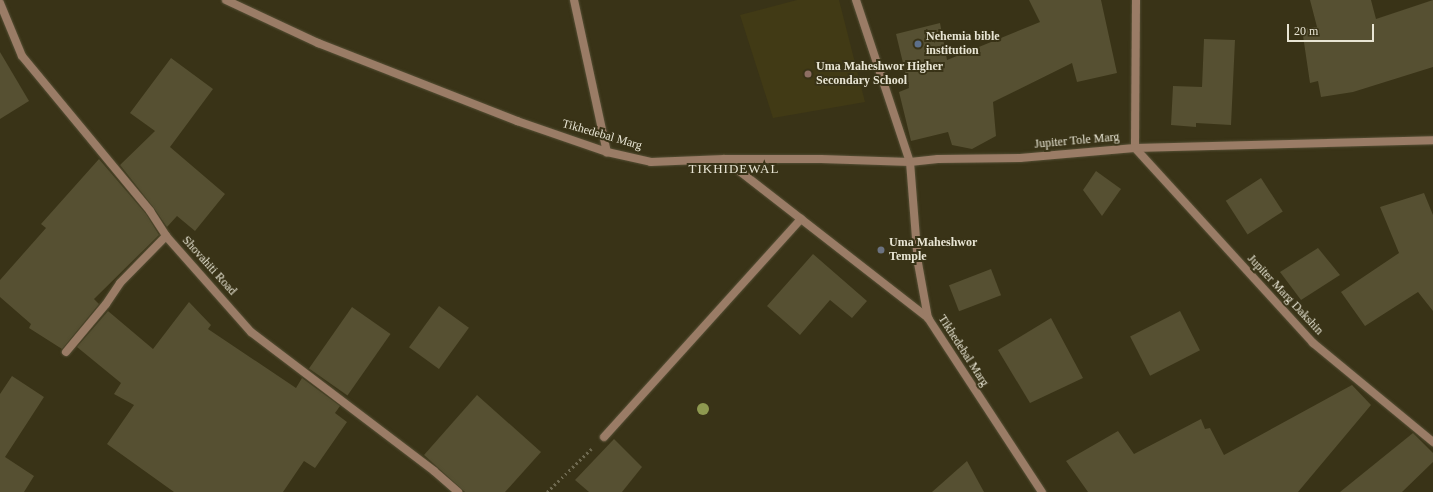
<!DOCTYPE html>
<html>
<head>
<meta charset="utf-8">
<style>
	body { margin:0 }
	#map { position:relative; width:1433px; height:492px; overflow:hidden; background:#393317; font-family:"Times New Roman",serif }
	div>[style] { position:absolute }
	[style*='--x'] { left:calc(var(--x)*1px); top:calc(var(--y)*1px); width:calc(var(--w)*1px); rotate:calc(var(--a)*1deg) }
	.built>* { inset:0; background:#413a15 }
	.building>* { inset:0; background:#565032; transform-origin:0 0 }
	.path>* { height:2.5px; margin-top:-1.25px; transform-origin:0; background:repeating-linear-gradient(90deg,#6e6950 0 2px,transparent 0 5px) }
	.roads { filter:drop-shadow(0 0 1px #554f35) drop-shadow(0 0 1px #554f35) }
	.minor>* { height:8px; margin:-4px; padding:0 4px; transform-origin:4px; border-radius:4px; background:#9a7c66 }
	.trees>* { width:12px; height:12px; margin:-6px; border-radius:50%; background:#8e9950 }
	.dots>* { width:11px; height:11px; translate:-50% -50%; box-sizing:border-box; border:2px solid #393317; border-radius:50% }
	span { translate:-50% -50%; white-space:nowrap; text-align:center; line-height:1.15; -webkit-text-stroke:4px #393317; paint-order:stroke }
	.poi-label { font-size:12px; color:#e8e5d4; font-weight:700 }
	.left { translate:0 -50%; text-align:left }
	.street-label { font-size:12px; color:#e8e5d4 }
	.neighbourhood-label { font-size:13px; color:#e8e5d4; letter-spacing:1px }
	.scale { position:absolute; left:1287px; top:24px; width:87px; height:18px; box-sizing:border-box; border:2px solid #e8e5d4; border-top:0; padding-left:5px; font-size:12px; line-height:14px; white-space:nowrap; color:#e8e5d4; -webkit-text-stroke:3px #393317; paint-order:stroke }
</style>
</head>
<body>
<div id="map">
	<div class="built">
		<i style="clip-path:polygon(797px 0,839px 0,865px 102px,773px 118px,740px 15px)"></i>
	</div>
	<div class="building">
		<i style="clip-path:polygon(1029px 0,1101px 0,1117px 73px,1077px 82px,1072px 63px,993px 102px,996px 136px,972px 149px,952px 145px,948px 132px,911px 141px,899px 92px,909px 88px,896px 34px,940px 23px,947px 60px,1040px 22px)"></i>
		<i style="clip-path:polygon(1310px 0,1371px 0,1376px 19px,1433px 0,1433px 67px,1353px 92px,1321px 97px,1318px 81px,1310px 83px,1302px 29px,1317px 27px)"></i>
		<i style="clip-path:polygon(1204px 39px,1235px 40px,1231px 125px,1196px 123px,1196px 127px,1171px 125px,1173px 86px,1202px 87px)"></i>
		<i style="clip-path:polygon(0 52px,29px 101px,0 119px)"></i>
		<i style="clip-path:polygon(171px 58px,213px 89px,170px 147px,225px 194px,195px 231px,177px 216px,167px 227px,154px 208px,120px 165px,155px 131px,130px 113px)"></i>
		<i style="clip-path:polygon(99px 159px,146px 214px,159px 235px,94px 299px,99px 304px,62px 349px,29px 328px,31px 324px,0 297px,0 280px,46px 228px,41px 224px)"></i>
		<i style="clip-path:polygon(1096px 171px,1121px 189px,1102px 216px,1083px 190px)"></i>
		<i style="left:1261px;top:178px;width:40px;height:42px;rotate:57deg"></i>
		<i style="clip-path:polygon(1424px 193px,1433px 215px,1433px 311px,1418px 292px,1365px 326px,1341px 292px,1399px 253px,1380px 207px)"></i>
		<i style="clip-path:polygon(1318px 248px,1340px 275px,1301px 300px,1280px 272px)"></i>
		<i style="clip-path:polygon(813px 254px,867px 301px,852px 318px,830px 300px,800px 335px,767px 306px)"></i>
		<i style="left:991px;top:269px;width:28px;height:45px;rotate:69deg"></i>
		<i style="clip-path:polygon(189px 302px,211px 325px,208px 329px,296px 388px,302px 378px,340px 406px,335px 413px,347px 422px,315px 468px,304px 461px,283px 492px,174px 492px,107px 444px,134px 405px,114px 394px,121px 383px,77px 347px,108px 311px,153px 349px)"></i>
		<i style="left:439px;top:306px;width:37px;height:51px;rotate:36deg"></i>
		<i style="left:352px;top:307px;width:47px;height:75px;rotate:35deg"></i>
		<i style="left:1180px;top:311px;width:44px;height:56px;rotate:63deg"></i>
		<i style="clip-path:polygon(1051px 318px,1083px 378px,1030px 403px,998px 350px)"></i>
		<i style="clip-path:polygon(12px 376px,44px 397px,5px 457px,34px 476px,24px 492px,0 492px,0 394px)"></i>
		<i style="clip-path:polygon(1352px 385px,1371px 405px,1298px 492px,1088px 492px,1066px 461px,1118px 431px,1134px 454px,1201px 419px,1205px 429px,1210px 428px,1224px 455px)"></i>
		<i style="clip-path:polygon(477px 395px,541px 452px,505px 492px,465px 492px,424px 455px)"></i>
		<i style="clip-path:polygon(1413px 433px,1433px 453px,1433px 462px,1402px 492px,1340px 492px)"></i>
		<i style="clip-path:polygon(614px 439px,642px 467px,622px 492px,589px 492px,575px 480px)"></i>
		<i style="clip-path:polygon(967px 461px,984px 492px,932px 492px)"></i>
	</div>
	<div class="path">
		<i style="--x:547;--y:492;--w:62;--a:-44.3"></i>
	</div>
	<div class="roads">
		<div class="minor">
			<i style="--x:226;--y:0;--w:102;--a:25.1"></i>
			<i style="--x:318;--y:43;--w:214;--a:21.4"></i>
			<i style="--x:517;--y:121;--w:95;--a:19"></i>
			<i style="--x:607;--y:152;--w:45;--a:12.8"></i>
			<i style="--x:651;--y:162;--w:73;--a:-2.4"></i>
			<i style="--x:724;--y:159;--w:259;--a:37.9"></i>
			<i style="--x:928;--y:318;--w:208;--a:56.8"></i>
			<i style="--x:574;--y:0;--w:156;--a:77.8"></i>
			<i style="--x:856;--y:0;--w:171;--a:71.6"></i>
			<i style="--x:910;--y:162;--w:101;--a:85.5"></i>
			<i style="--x:918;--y:263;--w:56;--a:79.7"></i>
			<i style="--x:1136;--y:0;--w:148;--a:90.4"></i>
			<i style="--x:1135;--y:148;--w:264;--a:47.6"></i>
			<i style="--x:1313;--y:343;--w:156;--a:39.5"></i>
			<i style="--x:0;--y:3;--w:57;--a:67.5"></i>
			<i style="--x:22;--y:56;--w:201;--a:50.4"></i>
			<i style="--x:150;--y:211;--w:30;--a:57"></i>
			<i style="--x:166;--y:236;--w:128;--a:48.5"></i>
			<i style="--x:251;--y:332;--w:230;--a:37.2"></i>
			<i style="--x:434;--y:471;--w:32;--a:41"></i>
			<i style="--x:724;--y:159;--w:97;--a:0"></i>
			<i style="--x:821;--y:159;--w:89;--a:1.9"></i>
			<i style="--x:910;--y:162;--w:28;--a:-6"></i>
			<i style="--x:938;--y:159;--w:82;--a:-0.7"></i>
			<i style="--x:1020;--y:158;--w:115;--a:-5"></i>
			<i style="--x:1135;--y:148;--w:298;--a:-1.5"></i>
			<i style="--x:66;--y:352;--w:62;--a:-50.2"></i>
			<i style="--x:106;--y:304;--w:25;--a:-56"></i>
			<i style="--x:120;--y:283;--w:66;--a:-45.6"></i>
			<i style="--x:604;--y:437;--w:294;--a:-47.9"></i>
		</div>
	</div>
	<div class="trees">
		<i style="left:703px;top:409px"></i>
	</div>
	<div class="dots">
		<i style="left:918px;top:44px;background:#5c6f8a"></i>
		<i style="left:808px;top:74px;background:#8d6e63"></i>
		<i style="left:881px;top:250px;background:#6b7280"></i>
	</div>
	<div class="poi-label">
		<span class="left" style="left:926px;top:44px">Nehemia bible<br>institution</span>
		<span class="left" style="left:816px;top:74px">Uma Maheshwor Higher<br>Secondary School</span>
		<span class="left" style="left:889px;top:250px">Uma Maheshwor<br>Temple</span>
	</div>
	<div class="street-label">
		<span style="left:602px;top:135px;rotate:16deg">Tikhedebal Marg</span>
		<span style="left:1077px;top:141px;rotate:-5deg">Jupiter Tole Marg</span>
		<span style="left:209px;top:266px;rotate:48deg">Shovahiti Road</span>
		<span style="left:1285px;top:295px;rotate:47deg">Jupiter Marg Dakshin</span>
		<span style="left:963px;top:351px;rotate:57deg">Tikhedebal Marg</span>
	</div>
	<div class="neighbourhood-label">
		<span style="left:734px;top:169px">TIKHIDEWAL</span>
	</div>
	<div class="scale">20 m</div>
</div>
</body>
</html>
